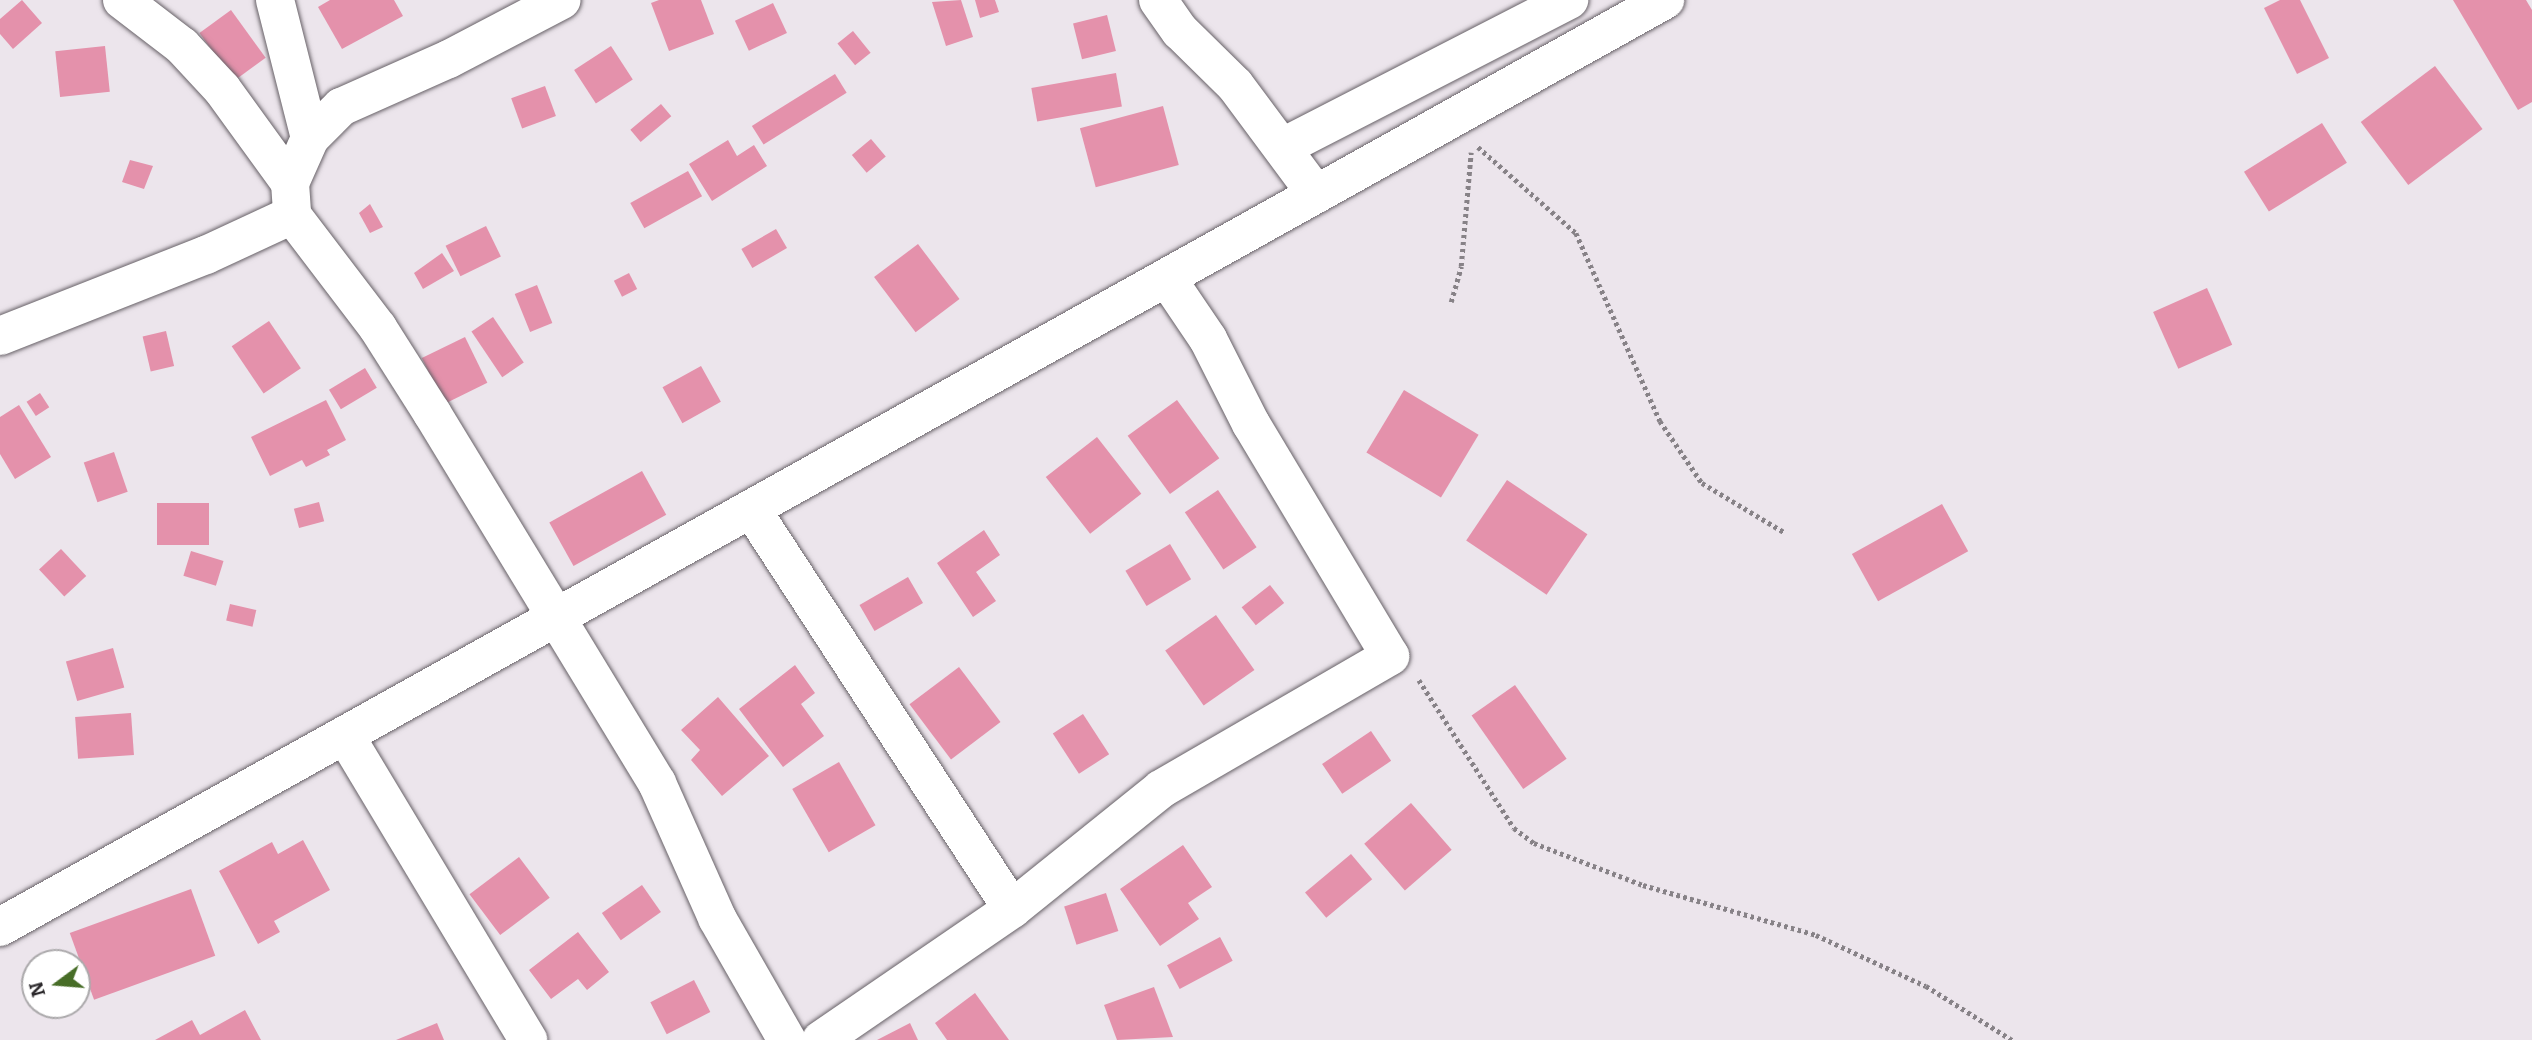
<!DOCTYPE html>
<html>
<head>
<meta charset="utf-8">
<style>
	body { margin:0 }
	#map { position:relative; width:2532px; height:1040px; overflow:hidden; background:#ece5ec; font-family:Bitter,serif }
	div>[style] { position:absolute }
	[style*='--x'] { left:calc(var(--x)*1px); top:calc(var(--y)*1px); width:calc(var(--w)*1px); rotate:calc(var(--a)*1deg) }
	.building>* { inset:0; background:#e491ab; transform-origin:0 0 }
	.path>* { height:4.5px; margin-top:-2.25px; transform-origin:0; background:repeating-linear-gradient(90deg,#878287 0 3.5px,transparent 0 7px) }
	.roads { filter:drop-shadow(0 0 2px #676167) drop-shadow(0 0 2px #676167) }
	.street>* { height:38px; margin:-19px; padding:0 19px; transform-origin:19px; border-radius:19px; background:#fff }
	span { translate:-50% -50%; white-space:nowrap; text-align:center; line-height:1.15; -webkit-text-stroke:7px #fff; paint-order:stroke }
	.north { position:absolute; left:21px; top:949px; width:70px; height:70px; box-sizing:border-box; background:#fff; border:2px solid #aba9ab; border-radius:50%; rotate:254deg; font-size:19px; font-weight:700; line-height:28px; text-align:center; color:#2c292c }
	.north::after { content:''; display:block; margin:auto; width:24px; height:32px; background:#476d27; clip-path:polygon(50% 0,100% 100%,50% 72%,0 100%) }
</style>
</head>
<body>
<div id="map">
	<div class="building">
		<i style="clip-path:polygon(22px 0,42px 23px,13px 49px,0 34px,0 19px)"></i>
		<i style="clip-path:polygon(330px 0,394px 0,403px 16px,342px 49px,318px 7px)"></i>
		<i style="clip-path:polygon(659px 0,701px 0,714px 34px,669px 51px,651px 3px)"></i>
		<i style="clip-path:polygon(961px 0,973px 37px,946px 46px,932px 2px)"></i>
		<i style="clip-path:polygon(975px 0,995px 0,999px 12px,980px 18px)"></i>
		<i style="clip-path:polygon(2280px 0,2300px 0,2329px 58px,2297px 74px,2264px 8px)"></i>
		<i style="clip-path:polygon(2453px 0,2526px 0,2532px 10px,2532px 102px,2518px 110px)"></i>
		<i style="left:773px;top:3px;width:33px;height:42px;rotate:65deg"></i>
		<i style="left:231px;top:10px;width:59px;height:39px;rotate:54deg"></i>
		<i style="left:1107px;top:15px;width:37px;height:35px;rotate:76deg"></i>
		<i style="left:853px;top:31px;width:28px;height:20px;rotate:51deg"></i>
		<i style="left:105px;top:46px;width:46px;height:50px;rotate:84deg"></i>
		<i style="left:611px;top:46px;width:40px;height:44px;rotate:57deg"></i>
		<i style="left:2435px;top:66px;width:79px;height:93px;rotate:53deg"></i>
		<i style="left:1116px;top:73px;width:34px;height:86px;rotate:80deg"></i>
		<i style="left:835px;top:74px;width:22px;height:98px;rotate:58deg"></i>
		<i style="left:545px;top:86px;width:32px;height:36px;rotate:70deg"></i>
		<i style="left:661px;top:104px;width:16px;height:40px;rotate:50deg"></i>
		<i style="left:1163px;top:106px;width:61px;height:86px;rotate:75deg"></i>
		<i style="left:2322px;top:123px;width:47px;height:92px;rotate:58deg"></i>
		<i style="left:871px;top:139px;width:23px;height:25px;rotate:50deg"></i>
		<i style="clip-path:polygon(728px 140px,737px 156px,754px 145px,767px 166px,712px 201px,689px 164px)"></i>
		<i style="clip-path:polygon(130px 160px,153px 166px,144px 189px,122px 182px)"></i>
		<i style="left:688px;top:171px;width:29px;height:66px;rotate:61deg"></i>
		<i style="clip-path:polygon(370px 204px,383px 227px,370px 233px,359px 213px)"></i>
		<i style="left:486px;top:226px;width:34px;height:45px;rotate:64deg"></i>
		<i style="left:776px;top:229px;width:22px;height:40px;rotate:60deg"></i>
		<i style="left:918px;top:244px;width:69px;height:55px;rotate:53deg"></i>
		<i style="clip-path:polygon(442px 253px,454px 271px,423px 289px,414px 273px)"></i>
		<i style="left:629px;top:273px;width:18px;height:17px;rotate:63deg"></i>
		<i style="left:537px;top:285px;width:41px;height:24px;rotate:68deg"></i>
		<i style="left:2207px;top:288px;width:62px;height:59px;rotate:66deg"></i>
		<i style="left:493px;top:317px;width:55px;height:26px;rotate:56deg"></i>
		<i style="left:269px;top:321px;width:57px;height:45px;rotate:56deg"></i>
		<i style="left:166px;top:331px;width:36px;height:24px;rotate:77deg"></i>
		<i style="left:465px;top:337px;width:51px;height:48px;rotate:64deg"></i>
		<i style="left:701px;top:366px;width:41px;height:44px;rotate:61deg"></i>
		<i style="left:365px;top:368px;width:23px;height:42px;rotate:59deg"></i>
		<i style="left:1404px;top:390px;width:87px;height:73px;rotate:31deg"></i>
		<i style="left:40px;top:393px;width:17px;height:16px;rotate:57deg"></i>
		<i style="clip-path:polygon(326px 400px,346px 440px,327px 450px,330px 455px,306px 467px,302px 460px,270px 476px,251px 437px)"></i>
		<i style="left:1177px;top:400px;width:72px;height:61px;rotate:54deg"></i>
		<i style="clip-path:polygon(19px 405px,51px 457px,15px 479px,0 454px,0 417px)"></i>
		<i style="left:1097px;top:437px;width:72px;height:65px;rotate:52deg"></i>
		<i style="left:114px;top:452px;width:42px;height:32px;rotate:71deg"></i>
		<i style="left:642px;top:471px;width:50px;height:106px;rotate:61deg"></i>
		<i style="left:1507px;top:480px;width:97px;height:73px;rotate:34deg"></i>
		<i style="left:1218px;top:490px;width:69px;height:40px;rotate:56deg"></i>
		<i style="left:319px;top:502px;width:20px;height:26px;rotate:75deg"></i>
		<i style="left:157px;top:503px;width:52px;height:42px"></i>
		<i style="left:1942px;top:504px;width:54px;height:103px;rotate:61deg"></i>
		<i style="clip-path:polygon(984px 530px,1000px 555px,976px 572px,996px 601px,973px 617px,937px 563px)"></i>
		<i style="left:1170px;top:544px;width:41px;height:52px;rotate:59deg"></i>
		<i style="left:61px;top:549px;width:37px;height:30px;rotate:47deg"></i>
		<i style="left:191px;top:551px;width:34px;height:26px;rotate:17deg"></i>
		<i style="left:908px;top:577px;width:30px;height:56px;rotate:60deg"></i>
		<i style="left:1270px;top:585px;width:23px;height:36px;rotate:52deg"></i>
		<i style="left:230px;top:604px;width:27px;height:17px;rotate:13deg"></i>
		<i style="left:1216px;top:615px;width:67px;height:62px;rotate:55deg"></i>
		<i style="left:113px;top:648px;width:41px;height:49px;rotate:74deg"></i>
		<i style="clip-path:polygon(795px 665px,815px 693px,801px 704px,824px 736px,783px 767px,739px 709px)"></i>
		<i style="left:959px;top:667px;width:69px;height:62px;rotate:53deg"></i>
		<i style="left:1515px;top:685px;width:90px;height:53px;rotate:55deg"></i>
		<i style="clip-path:polygon(718px 697px,769px 756px,722px 796px,691px 760px,700px 750px,681px 730px)"></i>
		<i style="left:131px;top:713px;width:42px;height:56px;rotate:86deg"></i>
		<i style="left:1083px;top:714px;width:48px;height:36px;rotate:57deg"></i>
		<i style="left:1371px;top:731px;width:36px;height:59px;rotate:56deg"></i>
		<i style="left:839px;top:762px;width:73px;height:54px;rotate:60deg"></i>
		<i style="left:1411px;top:803px;width:62px;height:62px;rotate:49deg"></i>
		<i style="clip-path:polygon(303px 840px,330px 890px,274px 921px,280px 932px,258px 944px,219px 871px,272px 842px,278px 854px)"></i>
		<i style="clip-path:polygon(1183px 845px,1212px 887px,1188px 903px,1199px 919px,1160px 946px,1120px 889px)"></i>
		<i style="left:1351px;top:854px;width:33px;height:60px;rotate:50deg"></i>
		<i style="left:519px;top:857px;width:51px;height:62px;rotate:53deg"></i>
		<i style="left:642px;top:885px;width:33px;height:49px;rotate:55deg"></i>
		<i style="left:191px;top:889px;width:71px;height:129px;rotate:70deg"></i>
		<i style="left:1106px;top:893px;width:40px;height:44px;rotate:72deg"></i>
		<i style="clip-path:polygon(578px 932px,609px 972px,587px 990px,578px 979px,551px 999px,529px 970px)"></i>
		<i style="left:1220px;top:937px;width:27px;height:60px;rotate:62deg"></i>
		<i style="left:694px;top:980px;width:36px;height:49px;rotate:63deg"></i>
		<i style="clip-path:polygon(1154px 987px,1173px 1037px,1117px 1040px,1104px 1005px)"></i>
		<i style="clip-path:polygon(975px 993px,1009px 1040px,947px 1040px,935px 1023px)"></i>
		<i style="clip-path:polygon(245px 1010px,261px 1040px,155px 1040px,192px 1020px,200px 1035px)"></i>
		<i style="clip-path:polygon(437px 1023px,444px 1040px,396px 1040px)"></i>
		<i style="clip-path:polygon(910px 1023px,918px 1040px,877px 1040px)"></i>
	</div>
	<div class="path">
		<i style="--x:1478;--y:147;--w:130;--a:41.3"></i>
		<i style="--x:1576;--y:233;--w:206;--a:65.9"></i>
		<i style="--x:1660;--y:421;--w:75;--a:55.9"></i>
		<i style="--x:1702;--y:483;--w:96;--a:30.9"></i>
		<i style="--x:1451;--y:302;--w:37;--a:-74"></i>
		<i style="--x:1461;--y:266;--w:114;--a:-85"></i>
		<i style="--x:1419;--y:680;--w:176;--a:57.3"></i>
		<i style="--x:1514;--y:828;--w:25;--a:37"></i>
		<i style="--x:1534;--y:843;--w:117;--a:21.1"></i>
		<i style="--x:1643;--y:885;--w:180;--a:16.1"></i>
		<i style="--x:1816;--y:935;--w:121;--a:24.9"></i>
		<i style="--x:1926;--y:986;--w:102;--a:32.1"></i>
	</div>
	<div class="roads">
		<div class="street">
			<i style="--x:122;--y:0;--w:76;--a:37.5"></i>
			<i style="--x:182;--y:46;--w:59;--a:47.1"></i>
			<i style="--x:222;--y:89;--w:116;--a:54.1"></i>
			<i style="--x:290;--y:183;--w:32;--a:86"></i>
			<i style="--x:292;--y:215;--w:142;--a:52.7"></i>
			<i style="--x:378;--y:328;--w:101;--a:57.6"></i>
			<i style="--x:432;--y:413;--w:433;--a:58.7"></i>
			<i style="--x:657;--y:783;--w:148;--a:66"></i>
			<i style="--x:717;--y:918;--w:141;--a:60.2"></i>
			<i style="--x:275;--y:0;--w:142;--a:75.8"></i>
			<i style="--x:1158;--y:0;--w:38;--a:55"></i>
			<i style="--x:1180;--y:31;--w:77;--a:44.5"></i>
			<i style="--x:1235;--y:85;--w:136;--a:53.4"></i>
			<i style="--x:1283;--y:147;--w:322;--a:-27.2"></i>
			<i style="--x:290;--y:183;--w:49;--a:-66"></i>
			<i style="--x:310;--y:138;--w:44;--a:-45"></i>
			<i style="--x:341;--y:107;--w:118;--a:-24"></i>
			<i style="--x:449;--y:59;--w:127;--a:-27.6"></i>
			<i style="--x:0;--y:336;--w:221;--a:-21.5"></i>
			<i style="--x:206;--y:255;--w:95;--a:-24.9"></i>
			<i style="--x:752;--y:510;--w:476;--a:56.9"></i>
			<i style="--x:345;--y:735;--w:356;--a:59"></i>
			<i style="--x:0;--y:927;--w:1906;--a:-29.11"></i>
			<i style="--x:821;--y:1040;--w:232;--a:-34.4"></i>
			<i style="--x:1012;--y:909;--w:191;--a:-38.8"></i>
			<i style="--x:1161;--y:789;--w:265;--a:-30.1"></i>
			<i style="--x:1390;--y:656;--w:270;--a:-120.9"></i>
			<i style="--x:1251;--y:424;--w:95;--a:-116.8"></i>
			<i style="--x:1208;--y:339;--w:71;--a:-124.1"></i>
		</div>
	</div>
	<div class="north">N</div>
</div>
</body>
</html>
